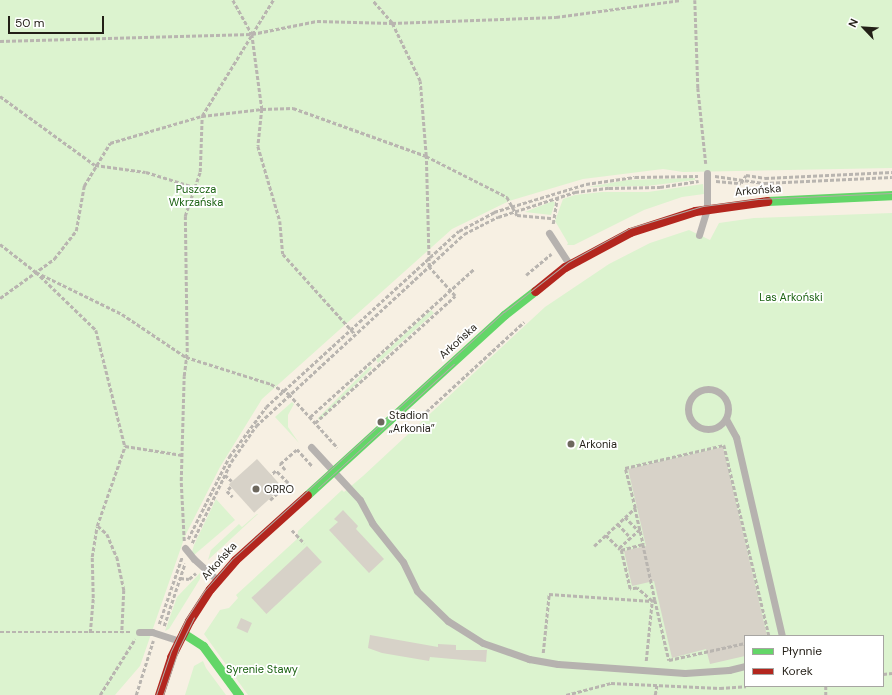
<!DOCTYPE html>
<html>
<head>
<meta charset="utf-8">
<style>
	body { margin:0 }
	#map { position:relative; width:892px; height:695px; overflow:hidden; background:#f7f0e3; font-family:"DM Sans",sans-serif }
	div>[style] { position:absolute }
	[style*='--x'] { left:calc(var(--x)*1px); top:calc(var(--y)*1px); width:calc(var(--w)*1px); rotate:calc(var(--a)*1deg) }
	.green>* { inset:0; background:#dcf3cf; transform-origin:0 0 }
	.building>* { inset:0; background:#d7d2c8; transform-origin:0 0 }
	.path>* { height:2.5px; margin-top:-1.25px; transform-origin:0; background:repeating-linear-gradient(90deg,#b9b5b0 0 4px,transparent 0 6px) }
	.lane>* { height:7px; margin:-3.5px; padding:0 3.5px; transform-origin:3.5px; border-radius:3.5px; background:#b6b2af }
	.lane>.ring { margin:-3.5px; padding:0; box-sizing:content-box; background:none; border:7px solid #b6b2af; border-radius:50% }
	.fast>* { height:9px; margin:-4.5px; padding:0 4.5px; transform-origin:4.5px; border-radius:4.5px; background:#63d668 }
	.jam>* { height:9px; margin:-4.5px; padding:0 4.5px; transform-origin:4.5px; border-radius:4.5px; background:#b3261e }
	.tram>* { height:1px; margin:-0.5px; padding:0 0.5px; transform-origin:0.5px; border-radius:0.5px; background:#b1ada7 }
	.dots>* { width:11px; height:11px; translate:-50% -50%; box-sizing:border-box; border:2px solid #fff; border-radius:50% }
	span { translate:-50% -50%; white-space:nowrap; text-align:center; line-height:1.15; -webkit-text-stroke:3.5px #fff; paint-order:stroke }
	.park-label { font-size:11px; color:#1c6313 }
	.street-label { font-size:11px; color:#231f17 }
	.poi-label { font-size:11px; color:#231f17 }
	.left { translate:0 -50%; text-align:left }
	.legend { position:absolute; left:744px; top:635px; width:140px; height:52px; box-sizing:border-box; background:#fff; border:1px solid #a7a5a2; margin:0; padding:5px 7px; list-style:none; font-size:12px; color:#231f17 }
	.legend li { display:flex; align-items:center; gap:8px; height:20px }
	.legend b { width:20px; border:1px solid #a7a5a2 }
	.north { position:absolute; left:844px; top:8px; width:40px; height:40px; -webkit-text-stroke:3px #fff; paint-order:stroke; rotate:295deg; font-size:11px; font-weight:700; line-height:16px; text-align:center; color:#231f17 }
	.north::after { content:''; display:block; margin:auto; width:14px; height:18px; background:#231f17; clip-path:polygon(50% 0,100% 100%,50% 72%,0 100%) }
	.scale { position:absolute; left:8px; top:16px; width:96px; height:18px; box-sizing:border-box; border:2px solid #231f17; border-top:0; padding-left:5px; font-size:12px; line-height:14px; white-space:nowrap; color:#231f17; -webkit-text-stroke:3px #fff; paint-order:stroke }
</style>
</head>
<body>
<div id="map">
	<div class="green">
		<i style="clip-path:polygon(0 0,892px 0,892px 168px,683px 172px,663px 169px,583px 179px,509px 201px,452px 229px,262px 399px,220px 467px,185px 536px,140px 666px,115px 695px,0 695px)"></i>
		<i style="clip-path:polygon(695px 178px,695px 180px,647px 186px,588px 187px,627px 180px)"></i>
		<i style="clip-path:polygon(703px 184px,704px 194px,682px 197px,644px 210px,574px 245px,567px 245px,568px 243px,555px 221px,563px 199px,575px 195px,602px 192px,648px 192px)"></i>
		<i style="clip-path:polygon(553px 201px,555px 203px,551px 215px,525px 212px)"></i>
		<i style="clip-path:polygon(evenodd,892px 213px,892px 695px,248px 695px,204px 634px,220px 610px,229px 608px,238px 598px,236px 595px,297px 539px,298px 531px,342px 490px,344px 492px,363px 476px,545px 307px,609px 264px,650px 243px,689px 230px,710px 240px,719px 223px,754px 218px,892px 213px,745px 636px,883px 636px,883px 686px,745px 686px,745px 636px)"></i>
		<i style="clip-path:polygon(431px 310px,434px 313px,378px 363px,376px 360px)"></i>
		<i style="left:370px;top:366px;width:3px;height:74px;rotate:45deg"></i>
		<i style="clip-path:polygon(292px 402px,294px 404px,288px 415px,288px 427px,299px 443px,275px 417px)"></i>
		<i style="clip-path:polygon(216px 499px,235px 520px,194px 555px,192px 552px,194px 545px)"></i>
		<i style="clip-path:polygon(257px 514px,258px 514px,208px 560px,211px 550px,239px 524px,242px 527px)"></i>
		<i style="clip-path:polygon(200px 573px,200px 579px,169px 629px,165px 631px,177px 597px)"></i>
		<i style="clip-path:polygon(203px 661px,206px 668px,226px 695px,185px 695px,194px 666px)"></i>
	</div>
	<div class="building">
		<i style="clip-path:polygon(723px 447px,767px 636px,745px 636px,745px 656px,710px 664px,706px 649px,672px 658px,654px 581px,632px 586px,624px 551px,646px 546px,628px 469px)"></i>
		<i style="left:257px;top:459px;width:38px;height:38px;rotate:48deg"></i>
		<i style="clip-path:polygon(343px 510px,358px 526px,356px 529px,384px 559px,369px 573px,329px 530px,338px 522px,334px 519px)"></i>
		<i style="left:307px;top:546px;width:22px;height:76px;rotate:47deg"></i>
		<i style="left:241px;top:618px;width:12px;height:11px;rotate:24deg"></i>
		<i style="clip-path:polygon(370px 635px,438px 647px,438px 644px,456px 645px,456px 650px,487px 650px,486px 662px,430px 657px,429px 661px,382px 653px,368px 648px)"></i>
	</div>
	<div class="path">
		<i style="--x:233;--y:0;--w:39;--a:61"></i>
		<i style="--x:252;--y:34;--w:76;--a:82.4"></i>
		<i style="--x:262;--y:109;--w:37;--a:96"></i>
		<i style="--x:258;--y:146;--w:78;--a:73.7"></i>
		<i style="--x:280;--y:221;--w:33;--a:85"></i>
		<i style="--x:283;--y:254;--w:108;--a:48"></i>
		<i style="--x:695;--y:0;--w:88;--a:88"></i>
		<i style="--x:698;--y:88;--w:76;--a:84"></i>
		<i style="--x:0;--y:41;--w:252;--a:-1.6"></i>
		<i style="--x:252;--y:34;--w:66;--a:-11.3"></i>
		<i style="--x:317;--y:21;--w:75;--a:1.5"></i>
		<i style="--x:392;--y:23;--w:164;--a:-2.1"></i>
		<i style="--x:556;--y:17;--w:126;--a:-7.7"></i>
		<i style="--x:0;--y:96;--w:117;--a:36"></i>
		<i style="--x:95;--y:165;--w:51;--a:7.8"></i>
		<i style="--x:146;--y:172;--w:50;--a:17.4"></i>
		<i style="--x:715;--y:176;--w:49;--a:8.1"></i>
		<i style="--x:764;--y:183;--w:128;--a:-2.7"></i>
		<i style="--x:716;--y:181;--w:25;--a:5"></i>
		<i style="--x:741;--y:183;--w:9;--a:-58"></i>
		<i style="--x:746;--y:175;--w:19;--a:9"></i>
		<i style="--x:765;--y:178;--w:127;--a:-2.7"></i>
		<i style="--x:553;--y:224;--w:26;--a:-81"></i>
		<i style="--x:0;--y:244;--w:46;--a:37.9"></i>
		<i style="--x:36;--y:272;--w:83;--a:44"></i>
		<i style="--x:96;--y:330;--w:120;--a:76"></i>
		<i style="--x:125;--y:446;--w:58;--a:9"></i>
		<i style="--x:36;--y:272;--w:96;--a:26"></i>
		<i style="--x:122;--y:314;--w:77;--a:33.9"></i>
		<i style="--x:186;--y:357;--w:89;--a:17.6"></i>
		<i style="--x:271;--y:384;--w:21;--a:29"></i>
		<i style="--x:289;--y:394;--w:72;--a:47.8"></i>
		<i style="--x:526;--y:275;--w:33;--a:-40"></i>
		<i style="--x:0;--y:298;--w:67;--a:-35.8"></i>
		<i style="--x:54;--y:259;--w:36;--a:-52"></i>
		<i style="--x:76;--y:231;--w:46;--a:-79.9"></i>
		<i style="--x:84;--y:186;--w:50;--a:-58.8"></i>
		<i style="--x:110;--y:143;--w:96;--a:-16.4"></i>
		<i style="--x:202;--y:116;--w:60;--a:-6.7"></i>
		<i style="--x:262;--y:109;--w:31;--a:-2"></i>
		<i style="--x:293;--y:108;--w:141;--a:19.8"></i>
		<i style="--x:426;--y:156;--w:91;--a:26.8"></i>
		<i style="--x:507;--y:197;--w:21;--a:61"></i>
		<i style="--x:517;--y:215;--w:36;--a:5"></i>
		<i style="--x:421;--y:413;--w:5;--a:-11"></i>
		<i style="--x:426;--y:412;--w:133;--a:-42.6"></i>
		<i style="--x:310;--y:417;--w:221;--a:-42.1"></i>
		<i style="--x:315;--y:423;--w:189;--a:-42.2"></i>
		<i style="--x:455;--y:296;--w:39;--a:-132"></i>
		<i style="--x:429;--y:267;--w:111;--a:-91.5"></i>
		<i style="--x:426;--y:156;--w:75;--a:-94.6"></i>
		<i style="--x:420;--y:81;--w:64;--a:-115.8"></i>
		<i style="--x:392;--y:23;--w:30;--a:-131"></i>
		<i style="--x:285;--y:470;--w:8;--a:-130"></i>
		<i style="--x:280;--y:464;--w:23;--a:-41"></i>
		<i style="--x:297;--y:449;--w:24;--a:48"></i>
		<i style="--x:225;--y:475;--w:9;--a:41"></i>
		<i style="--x:231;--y:487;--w:6;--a:135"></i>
		<i style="--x:227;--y:491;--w:8;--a:45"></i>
		<i style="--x:270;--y:500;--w:25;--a:-43"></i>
		<i style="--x:288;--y:483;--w:17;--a:-135"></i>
		<i style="--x:276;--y:471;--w:6;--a:141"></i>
		<i style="--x:635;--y:508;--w:41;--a:-104"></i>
		<i style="--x:625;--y:468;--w:102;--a:-13.1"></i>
		<i style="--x:724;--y:445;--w:196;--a:76.7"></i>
		<i style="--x:625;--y:517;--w:18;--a:45"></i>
		<i style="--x:618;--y:524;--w:18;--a:47"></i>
		<i style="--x:98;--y:526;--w:12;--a:42"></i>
		<i style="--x:107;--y:534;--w:25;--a:67"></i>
		<i style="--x:117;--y:557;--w:34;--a:78"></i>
		<i style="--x:124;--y:590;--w:43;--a:92.7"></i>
		<i style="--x:292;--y:530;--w:18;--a:47"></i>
		<i style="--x:606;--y:535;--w:20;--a:45"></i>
		<i style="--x:188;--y:539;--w:92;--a:-63.4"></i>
		<i style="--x:229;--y:457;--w:62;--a:-53.5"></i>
		<i style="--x:266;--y:407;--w:261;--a:-42.4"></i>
		<i style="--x:459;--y:231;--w:40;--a:-28"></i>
		<i style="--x:494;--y:212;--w:96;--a:-16.9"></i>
		<i style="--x:586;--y:184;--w:49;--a:-8.1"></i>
		<i style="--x:635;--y:177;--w:63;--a:-0.9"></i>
		<i style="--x:184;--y:541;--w:60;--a:-92.9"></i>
		<i style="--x:181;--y:481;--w:105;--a:-88.4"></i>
		<i style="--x:184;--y:376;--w:24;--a:-83"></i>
		<i style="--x:187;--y:352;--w:136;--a:-90.8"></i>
		<i style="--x:185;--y:216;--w:46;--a:-71.2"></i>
		<i style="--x:200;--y:172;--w:56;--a:-88"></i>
		<i style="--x:202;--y:116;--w:136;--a:-58.5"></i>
		<i style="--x:192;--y:543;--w:90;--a:-64.3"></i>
		<i style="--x:231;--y:462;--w:44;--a:-55.2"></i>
		<i style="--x:256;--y:426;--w:283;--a:-42.7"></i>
		<i style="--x:464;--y:234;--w:38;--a:-27"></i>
		<i style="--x:498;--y:217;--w:81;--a:-18"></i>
		<i style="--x:575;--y:192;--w:34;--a:-7"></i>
		<i style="--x:609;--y:188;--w:51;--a:-1.1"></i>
		<i style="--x:660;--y:187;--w:39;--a:-9"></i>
		<i style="--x:594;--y:546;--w:56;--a:-42.8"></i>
		<i style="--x:635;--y:508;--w:37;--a:77"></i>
		<i style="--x:619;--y:548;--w:28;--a:-42"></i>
		<i style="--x:180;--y:578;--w:9;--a:6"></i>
		<i style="--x:189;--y:579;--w:9;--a:-41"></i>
		<i style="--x:159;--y:624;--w:71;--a:-71.1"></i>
		<i style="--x:164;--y:626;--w:66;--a:-71.6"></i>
		<i style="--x:0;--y:632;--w:130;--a:0"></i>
		<i style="--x:90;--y:633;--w:35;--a:-85"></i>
		<i style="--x:93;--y:598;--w:41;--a:-91.4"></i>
		<i style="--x:92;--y:557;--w:31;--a:-81"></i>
		<i style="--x:97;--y:526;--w:85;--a:-70.7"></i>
		<i style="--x:543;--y:653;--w:59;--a:-84.2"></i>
		<i style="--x:549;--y:594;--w:103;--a:3.9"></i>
		<i style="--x:652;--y:601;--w:20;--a:-139"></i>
		<i style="--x:637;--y:588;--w:7;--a:172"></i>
		<i style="--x:630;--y:589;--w:40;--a:-103"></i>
		<i style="--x:621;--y:550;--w:23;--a:-15"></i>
		<i style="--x:643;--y:544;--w:57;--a:77.9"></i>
		<i style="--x:646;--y:661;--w:60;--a:-84.3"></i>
		<i style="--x:652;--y:601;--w:3;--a:-18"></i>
		<i style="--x:655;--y:600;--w:62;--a:76.9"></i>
		<i style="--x:669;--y:660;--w:78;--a:-12.6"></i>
		<i style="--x:883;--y:674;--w:9;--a:-6"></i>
		<i style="--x:826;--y:686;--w:9;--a:90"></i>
		<i style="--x:100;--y:695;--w:66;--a:-58"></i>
		<i style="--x:136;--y:695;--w:57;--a:-72.5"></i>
		<i style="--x:566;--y:695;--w:47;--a:-14.9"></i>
		<i style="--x:611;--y:683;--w:109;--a:2.6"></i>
		<i style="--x:720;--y:688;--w:26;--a:-4"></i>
		<i style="--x:655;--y:695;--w:11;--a:-80"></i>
	</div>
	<div class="lane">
		<i style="--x:549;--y:233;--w:37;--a:57"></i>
		<i style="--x:699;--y:235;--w:28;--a:-73"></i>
		<i style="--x:707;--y:208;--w:35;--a:-90"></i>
		<i class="ring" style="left:688px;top:389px;width:33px;height:33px"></i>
		<i style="--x:726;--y:419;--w:21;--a:61"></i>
		<i style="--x:736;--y:437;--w:204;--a:77"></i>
		<i style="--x:311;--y:447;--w:72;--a:47.2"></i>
		<i style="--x:360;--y:500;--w:26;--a:62"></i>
		<i style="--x:372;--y:523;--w:50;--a:51.5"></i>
		<i style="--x:403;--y:562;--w:32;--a:64"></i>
		<i style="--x:417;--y:591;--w:43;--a:44.1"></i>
		<i style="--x:448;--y:621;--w:41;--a:32.2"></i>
		<i style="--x:483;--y:643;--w:49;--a:19.2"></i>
		<i style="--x:529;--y:659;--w:29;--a:10"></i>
		<i style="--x:558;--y:664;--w:127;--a:4.1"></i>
		<i style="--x:685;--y:673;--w:44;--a:-3.9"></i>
		<i style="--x:729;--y:670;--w:16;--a:-14"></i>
		<i style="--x:185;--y:548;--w:14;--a:51"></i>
		<i style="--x:194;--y:559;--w:31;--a:42"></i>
		<i style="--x:139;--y:632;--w:13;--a:0"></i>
		<i style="--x:152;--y:632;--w:26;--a:18"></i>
	</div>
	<div class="fast">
		<i style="--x:767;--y:201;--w:125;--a:-2.7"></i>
		<i style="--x:307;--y:495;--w:267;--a:-42.4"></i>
		<i style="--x:504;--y:315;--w:39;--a:-38"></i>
		<i style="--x:183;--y:633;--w:24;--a:33"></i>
		<i style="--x:203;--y:646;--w:61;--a:53.7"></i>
	</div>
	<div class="jam">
		<i style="--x:535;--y:291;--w:38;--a:-39"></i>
		<i style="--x:565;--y:267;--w:74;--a:-28.3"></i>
		<i style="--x:630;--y:232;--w:68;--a:-17.9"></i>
		<i style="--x:695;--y:211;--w:73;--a:-7.9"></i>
		<i style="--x:159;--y:695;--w:40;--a:-72"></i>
		<i style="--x:171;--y:657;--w:40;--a:-63.4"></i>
		<i style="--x:189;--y:621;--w:38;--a:-57"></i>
		<i style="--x:210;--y:589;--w:38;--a:-49"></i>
		<i style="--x:235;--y:560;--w:97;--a:-42.1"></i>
	</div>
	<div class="tram">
		<i style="--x:318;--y:488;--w:184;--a:-42.4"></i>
		<i style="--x:156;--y:695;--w:46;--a:-71.2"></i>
		<i style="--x:171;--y:651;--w:35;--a:-65"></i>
		<i style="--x:186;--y:619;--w:35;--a:-57"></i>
		<i style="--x:205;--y:590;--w:40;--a:-49"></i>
		<i style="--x:231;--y:560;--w:369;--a:-42.3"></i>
		<i style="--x:504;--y:312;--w:81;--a:-38"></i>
		<i style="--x:568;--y:262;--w:71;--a:-28.7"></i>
		<i style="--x:630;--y:228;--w:76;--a:-16.8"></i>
		<i style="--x:703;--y:206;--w:55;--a:-7.3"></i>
		<i style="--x:758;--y:199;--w:134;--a:-2.6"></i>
		<i style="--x:163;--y:695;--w:50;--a:-71.2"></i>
		<i style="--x:179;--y:648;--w:34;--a:-64"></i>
	</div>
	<div class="dots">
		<i style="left:381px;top:422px;background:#6d685e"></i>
		<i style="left:571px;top:444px;background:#6d685e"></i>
		<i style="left:256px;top:489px;background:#6d685e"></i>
	</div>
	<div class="park-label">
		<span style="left:196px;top:196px">Puszcza<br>Wkrzańska</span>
		<span style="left:791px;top:297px">Las Arkoński</span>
		<span style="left:262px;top:669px">Syrenie Stawy</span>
	</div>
	<div class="street-label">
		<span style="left:758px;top:190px;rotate:-5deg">Arkońska</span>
		<span style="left:458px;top:341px;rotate:-42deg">Arkońska</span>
		<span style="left:219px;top:561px;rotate:-48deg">Arkońska</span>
	</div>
	<div class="poi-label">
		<span class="left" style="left:389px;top:422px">Stadion<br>„Arkonia”</span>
		<span class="left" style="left:579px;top:444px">Arkonia</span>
		<span class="left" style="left:264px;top:489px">ORRO</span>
	</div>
	<ul class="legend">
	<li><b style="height:5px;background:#63d668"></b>Płynnie</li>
	<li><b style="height:5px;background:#b3261e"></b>Korek</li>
	</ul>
	<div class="north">N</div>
	<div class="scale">50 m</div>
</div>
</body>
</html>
